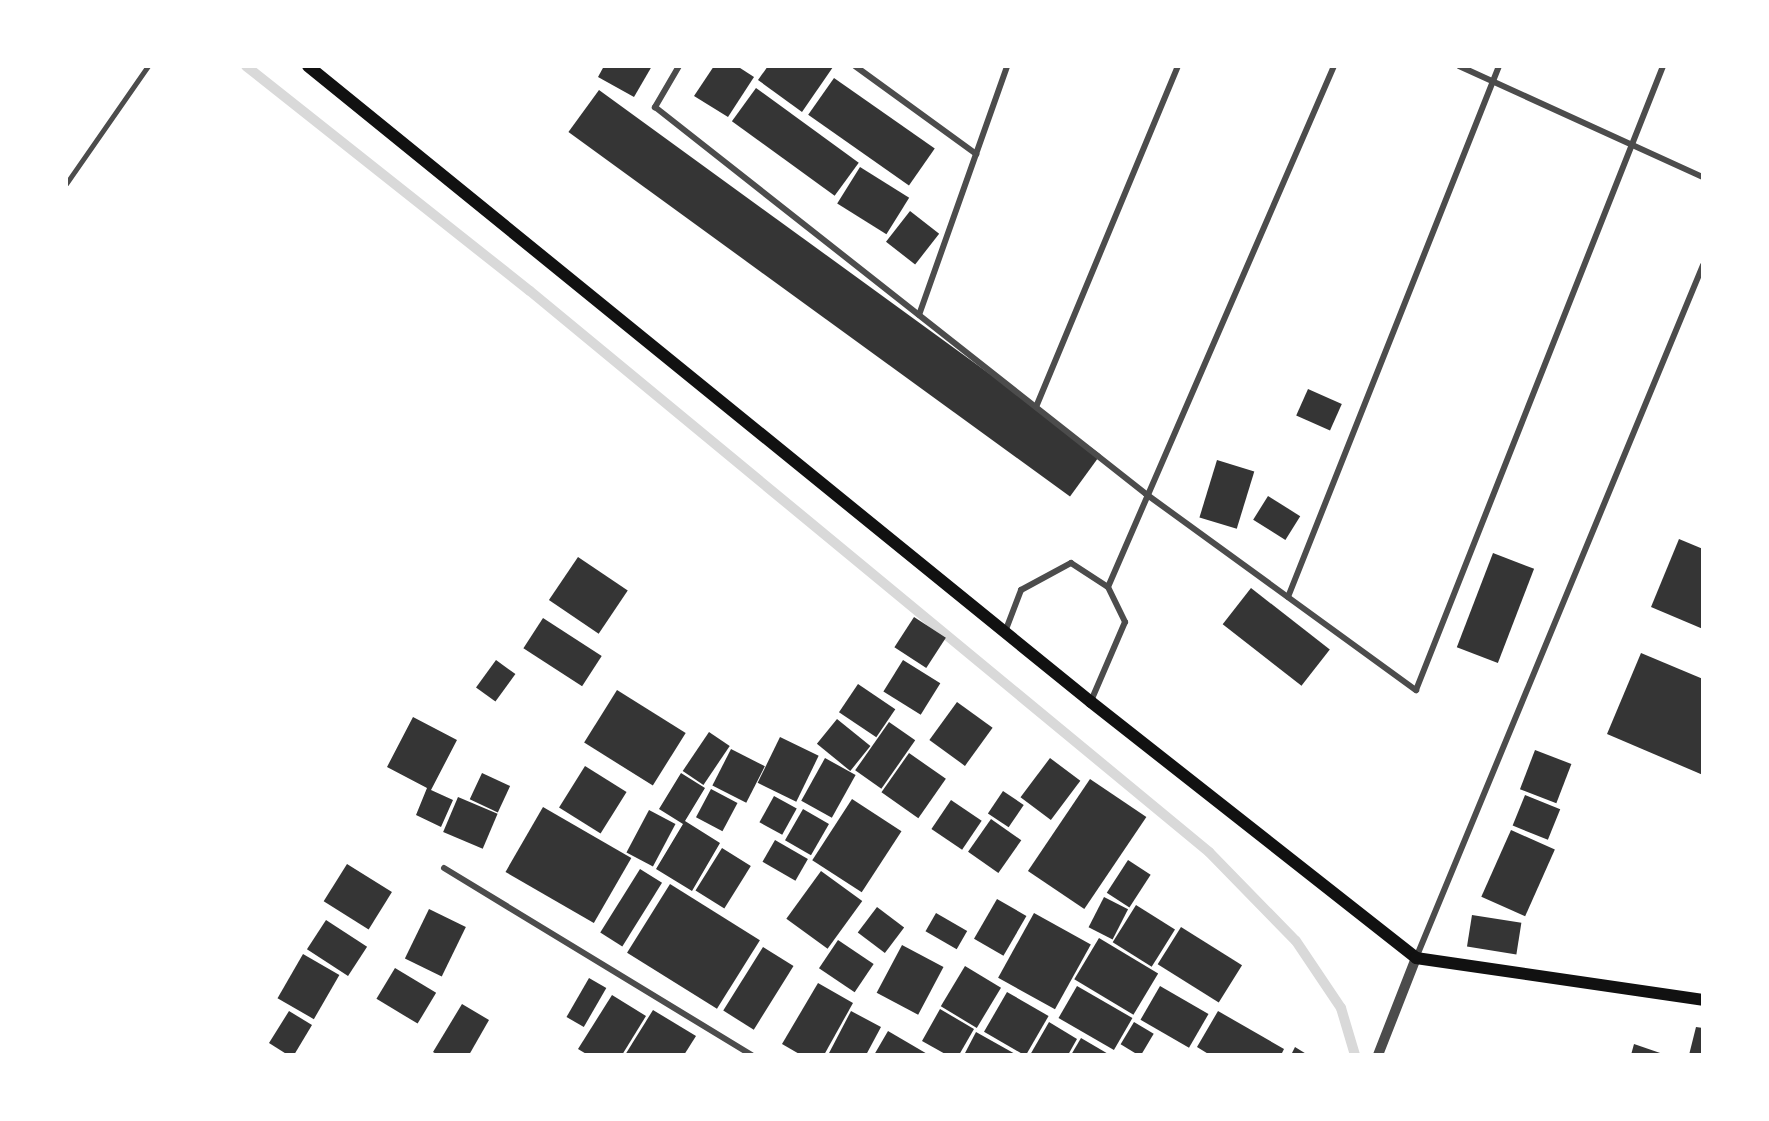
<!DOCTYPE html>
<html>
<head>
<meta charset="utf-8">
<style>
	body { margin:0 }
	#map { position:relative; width:1769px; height:1121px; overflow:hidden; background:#fff; font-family:Helvetica,sans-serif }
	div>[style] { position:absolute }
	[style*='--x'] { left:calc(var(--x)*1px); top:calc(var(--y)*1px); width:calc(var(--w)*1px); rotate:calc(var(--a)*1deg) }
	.stream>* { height:10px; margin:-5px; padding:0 5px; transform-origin:5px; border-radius:5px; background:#d9d9d9 }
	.building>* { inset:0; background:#353535; transform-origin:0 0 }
	.service>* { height:4.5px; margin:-2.25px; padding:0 2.25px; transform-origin:2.25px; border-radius:2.25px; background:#4c4c4c }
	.minor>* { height:6px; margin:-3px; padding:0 3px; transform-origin:3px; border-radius:3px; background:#4c4c4c }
	.tertiary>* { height:10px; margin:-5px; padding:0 5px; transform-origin:5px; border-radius:5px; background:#4c4c4c }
	.secondary>* { height:12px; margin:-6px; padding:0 6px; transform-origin:6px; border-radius:6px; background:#111 }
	span { translate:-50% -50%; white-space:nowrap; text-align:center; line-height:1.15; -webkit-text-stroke:4.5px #fff; paint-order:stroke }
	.frame { position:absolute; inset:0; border:68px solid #fff; pointer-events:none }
</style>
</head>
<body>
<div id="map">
	<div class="stream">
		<i style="--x:246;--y:66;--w:362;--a:38.4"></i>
		<i style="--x:530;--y:291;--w:881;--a:39.56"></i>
		<i style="--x:1209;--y:852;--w:124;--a:45.7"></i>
		<i style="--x:1296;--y:941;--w:81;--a:56.1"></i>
		<i style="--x:1341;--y:1008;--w:49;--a:73.4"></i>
	</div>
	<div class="building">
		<i style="clip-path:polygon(604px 66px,652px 66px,634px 97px,598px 77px)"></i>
		<i style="clip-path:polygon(714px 66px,737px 66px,754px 77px,728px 117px,694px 96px)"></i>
		<i style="clip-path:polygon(768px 66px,830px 66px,833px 67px,802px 112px,758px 80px)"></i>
		<i style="left:834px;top:78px;width:123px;height:45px;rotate:35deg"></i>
		<i style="left:756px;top:88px;width:127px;height:41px;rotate:36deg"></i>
		<i style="left:599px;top:90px;width:620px;height:52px;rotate:36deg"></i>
		<i style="left:860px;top:167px;width:58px;height:43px;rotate:32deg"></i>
		<i style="left:910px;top:211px;width:37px;height:39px;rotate:38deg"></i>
		<i style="left:1308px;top:389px;width:37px;height:29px;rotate:24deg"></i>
		<i style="left:1217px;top:460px;width:39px;height:60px;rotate:17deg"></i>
		<i style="left:1268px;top:496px;width:38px;height:28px;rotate:32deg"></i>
		<i style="clip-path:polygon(1679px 539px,1703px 549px,1703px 629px,1651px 607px)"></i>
		<i style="left:1493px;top:553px;width:44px;height:101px;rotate:21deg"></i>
		<i style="left:578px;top:557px;width:60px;height:52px;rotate:34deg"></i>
		<i style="left:1251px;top:588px;width:100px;height:46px;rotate:38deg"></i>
		<i style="left:914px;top:617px;width:38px;height:36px;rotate:33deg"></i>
		<i style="left:543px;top:618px;width:70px;height:36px;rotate:33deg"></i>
		<i style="clip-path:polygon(1641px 653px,1703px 679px,1703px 775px,1607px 734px)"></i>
		<i style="left:496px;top:660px;width:24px;height:34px;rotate:36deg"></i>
		<i style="left:903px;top:660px;width:44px;height:37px;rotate:32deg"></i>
		<i style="left:858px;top:684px;width:45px;height:34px;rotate:34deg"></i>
		<i style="left:617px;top:690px;width:81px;height:62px;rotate:32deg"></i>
		<i style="left:957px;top:702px;width:44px;height:47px;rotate:36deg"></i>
		<i style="clip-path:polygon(413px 717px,457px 740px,431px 790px,453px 800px,441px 827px,416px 815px,427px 788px,387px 767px)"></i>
		<i style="left:837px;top:719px;width:43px;height:32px;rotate:39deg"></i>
		<i style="left:889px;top:722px;width:32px;height:59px;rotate:35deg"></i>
		<i style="left:709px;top:732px;width:25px;height:47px;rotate:34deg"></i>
		<i style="left:780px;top:737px;width:43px;height:51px;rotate:26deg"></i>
		<i style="left:731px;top:749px;width:38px;height:41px;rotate:27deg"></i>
		<i style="left:1535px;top:750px;width:39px;height:42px;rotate:21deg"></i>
		<i style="left:909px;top:753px;width:45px;height:48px;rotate:35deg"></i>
		<i style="left:825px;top:758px;width:35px;height:49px;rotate:29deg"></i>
		<i style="left:1050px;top:758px;width:38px;height:49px;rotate:37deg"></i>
		<i style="left:585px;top:766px;width:49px;height:49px;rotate:32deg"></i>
		<i style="left:482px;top:773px;width:31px;height:29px;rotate:25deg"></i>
		<i style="clip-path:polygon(681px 773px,705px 788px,685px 821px,720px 843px,692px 891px,656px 869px,683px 824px,659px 809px)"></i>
		<i style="left:1090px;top:779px;width:68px;height:111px;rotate:34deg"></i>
		<i style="left:711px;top:789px;width:30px;height:32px;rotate:28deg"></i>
		<i style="left:1003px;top:791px;width:25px;height:27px;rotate:34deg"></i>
		<i style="left:1525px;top:795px;width:38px;height:33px;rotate:22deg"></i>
		<i style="left:774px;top:796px;width:26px;height:30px;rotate:29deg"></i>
		<i style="left:458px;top:797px;width:43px;height:38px;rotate:23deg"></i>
		<i style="left:852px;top:799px;width:59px;height:73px;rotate:33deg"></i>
		<i style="left:951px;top:800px;width:37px;height:35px;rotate:34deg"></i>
		<i style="left:543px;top:807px;width:102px;height:75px;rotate:30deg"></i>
		<i style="left:803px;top:809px;width:30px;height:36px;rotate:30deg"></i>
		<i style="left:649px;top:810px;width:30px;height:48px;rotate:28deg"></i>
		<i style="left:991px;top:819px;width:37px;height:40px;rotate:35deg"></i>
		<i style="left:1511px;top:830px;width:48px;height:73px;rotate:24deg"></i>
		<i style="left:775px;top:840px;width:38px;height:25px;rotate:30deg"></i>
		<i style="left:722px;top:848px;width:34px;height:50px;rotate:32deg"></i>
		<i style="left:1128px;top:860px;width:27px;height:39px;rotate:33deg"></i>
		<i style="left:347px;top:864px;width:53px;height:44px;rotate:32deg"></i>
		<i style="left:640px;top:869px;width:26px;height:75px;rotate:32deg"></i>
		<i style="left:821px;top:871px;width:51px;height:59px;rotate:36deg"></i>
		<i style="left:670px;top:884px;width:106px;height:81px;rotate:32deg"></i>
		<i style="left:1104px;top:897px;width:27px;height:34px;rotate:27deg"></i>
		<i style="left:997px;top:899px;width:34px;height:46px;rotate:30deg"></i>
		<i style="left:1136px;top:905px;width:46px;height:44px;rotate:32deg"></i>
		<i style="left:877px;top:907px;width:34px;height:32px;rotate:37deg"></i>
		<i style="left:429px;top:909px;width:41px;height:55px;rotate:26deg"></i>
		<i style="left:936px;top:913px;width:36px;height:21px;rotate:30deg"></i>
		<i style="left:1034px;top:913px;width:65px;height:74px;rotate:29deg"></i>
		<i style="left:1472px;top:915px;width:50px;height:32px;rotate:9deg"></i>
		<i style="left:326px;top:920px;width:49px;height:35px;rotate:33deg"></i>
		<i style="left:1181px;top:927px;width:72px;height:44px;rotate:32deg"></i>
		<i style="left:1099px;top:938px;width:69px;height:48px;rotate:31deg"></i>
		<i style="left:838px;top:940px;width:43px;height:34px;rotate:34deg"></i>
		<i style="left:902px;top:945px;width:47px;height:54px;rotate:28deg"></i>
		<i style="left:763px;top:947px;width:36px;height:75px;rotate:32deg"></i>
		<i style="left:303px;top:954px;width:42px;height:51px;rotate:30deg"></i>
		<i style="left:965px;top:966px;width:42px;height:47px;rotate:31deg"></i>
		<i style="left:395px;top:968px;width:48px;height:36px;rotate:31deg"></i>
		<i style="left:589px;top:978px;width:20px;height:45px;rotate:30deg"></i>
		<i style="clip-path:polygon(818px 983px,853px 1003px,824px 1055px,801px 1055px,782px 1044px)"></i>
		<i style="left:1077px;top:986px;width:64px;height:37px;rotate:30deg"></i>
		<i style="left:1160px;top:986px;width:56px;height:39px;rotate:30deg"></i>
		<i style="left:1007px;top:992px;width:48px;height:46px;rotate:30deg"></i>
		<i style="clip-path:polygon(612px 995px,646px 1016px,622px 1055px,588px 1055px,578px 1049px)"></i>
		<i style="clip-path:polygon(462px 1004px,489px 1020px,469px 1055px,438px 1055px,433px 1052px)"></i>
		<i style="clip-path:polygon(940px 1009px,974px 1029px,959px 1055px,947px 1055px,922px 1041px)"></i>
		<i style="clip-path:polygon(653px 1010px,696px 1036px,684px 1055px,625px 1055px)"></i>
		<i style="clip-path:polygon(289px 1011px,312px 1025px,294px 1055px,288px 1055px,269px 1043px)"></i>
		<i style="clip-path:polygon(851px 1011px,881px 1027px,866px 1055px,828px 1055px)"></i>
		<i style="clip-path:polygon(1218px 1011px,1284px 1049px,1281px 1055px,1210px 1055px,1197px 1047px)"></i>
		<i style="clip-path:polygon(1049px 1022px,1077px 1039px,1068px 1055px,1030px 1055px)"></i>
		<i style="left:1134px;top:1022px;width:23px;height:26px;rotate:31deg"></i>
		<i style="clip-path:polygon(1696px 1027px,1703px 1028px,1703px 1055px,1689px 1055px)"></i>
		<i style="clip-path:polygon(888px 1031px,929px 1055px,874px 1055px)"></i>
		<i style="clip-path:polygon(976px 1032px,1017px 1055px,964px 1055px)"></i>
		<i style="clip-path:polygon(1081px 1038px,1110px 1055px,1071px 1055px)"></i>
		<i style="clip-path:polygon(1634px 1044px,1666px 1055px,1631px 1055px)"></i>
		<i style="clip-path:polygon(1295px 1047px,1308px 1055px,1291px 1055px)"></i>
	</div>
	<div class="service">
		<i style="--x:66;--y:184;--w:144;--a:-55.2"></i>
	</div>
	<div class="minor">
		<i style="--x:679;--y:66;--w:48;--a:120.3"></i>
		<i style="--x:655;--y:107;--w:625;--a:38.24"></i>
		<i style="--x:1146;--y:494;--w:334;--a:36"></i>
		<i style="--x:1416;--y:690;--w:671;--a:-68.4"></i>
		<i style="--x:855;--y:66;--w:150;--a:36"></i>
		<i style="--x:1459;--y:66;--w:268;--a:24.5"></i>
		<i style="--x:919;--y:315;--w:264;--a:-70.5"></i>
		<i style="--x:1036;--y:407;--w:369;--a:-67.4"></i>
		<i style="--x:1108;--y:587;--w:568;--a:-66.55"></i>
		<i style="--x:1288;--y:597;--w:571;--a:-68.33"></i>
		<i style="--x:1005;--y:632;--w:45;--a:-69.1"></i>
		<i style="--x:1021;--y:590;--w:57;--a:-28.4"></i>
		<i style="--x:1071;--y:563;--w:44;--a:33"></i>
		<i style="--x:1108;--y:587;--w:39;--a:64"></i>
		<i style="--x:1125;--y:622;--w:86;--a:113.3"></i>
		<i style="--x:444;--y:868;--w:360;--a:31.3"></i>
		<i style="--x:1416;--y:958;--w:750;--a:-67.5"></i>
	</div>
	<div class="tertiary">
		<i style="--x:1378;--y:1055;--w:104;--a:-68.6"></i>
	</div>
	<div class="secondary">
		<i style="--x:308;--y:66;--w:1009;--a:39.09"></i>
		<i style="--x:1091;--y:702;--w:414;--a:38.2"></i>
		<i style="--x:1416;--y:958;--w:290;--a:8.3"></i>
	</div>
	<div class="frame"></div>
</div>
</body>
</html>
